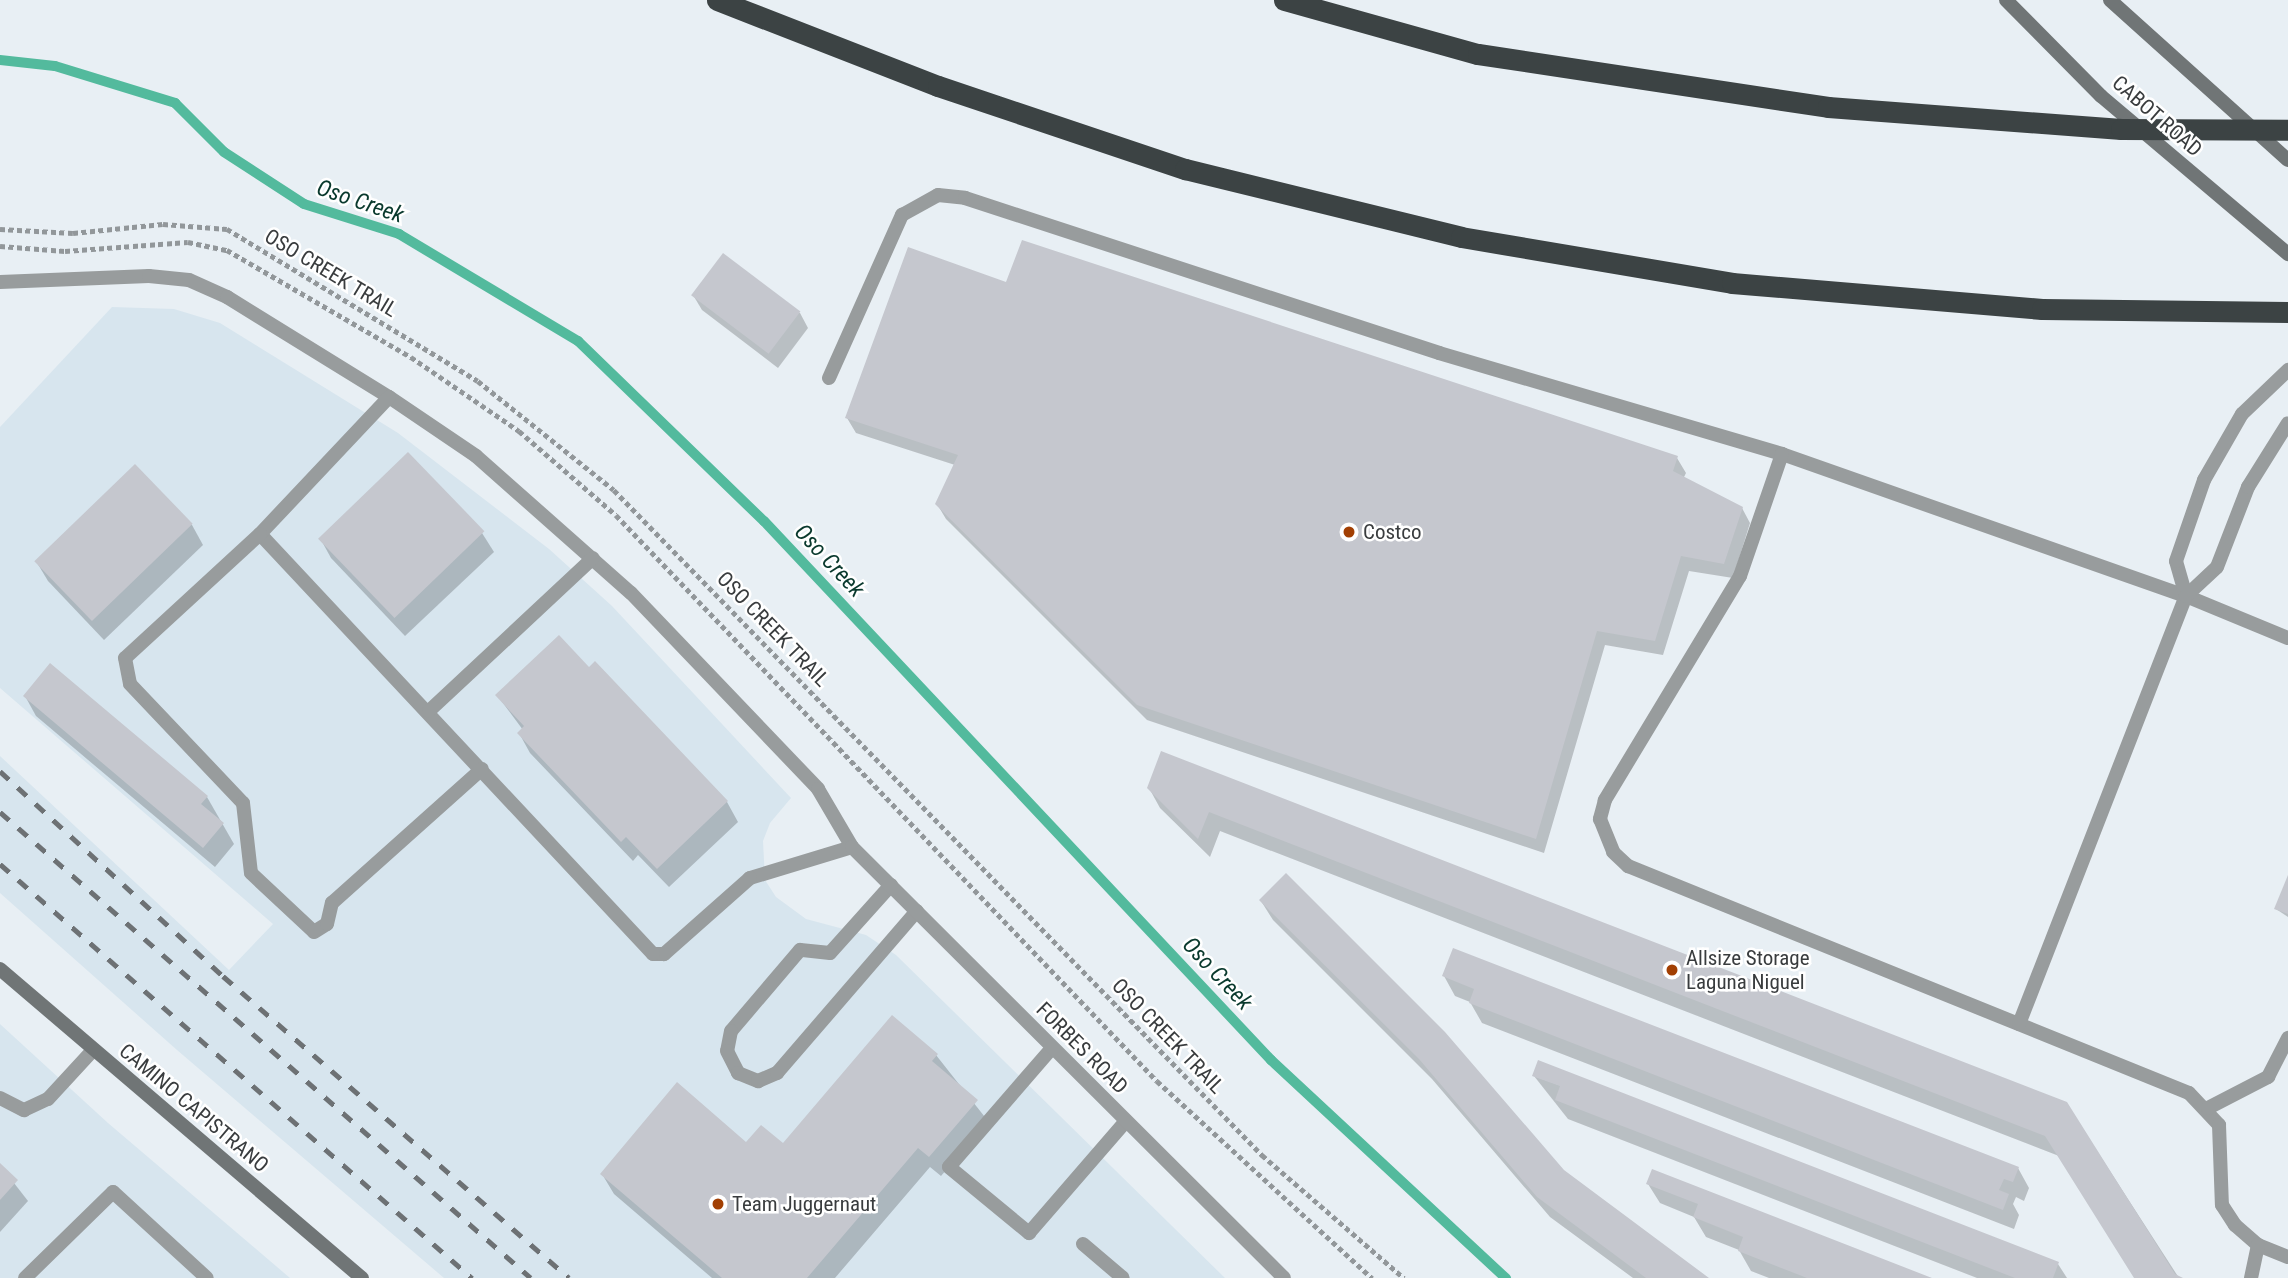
<!DOCTYPE html>
<html>
<head>
<meta charset="utf-8">
<style>
	body { margin:0 }
	#map { position:relative; width:2288px; height:1278px; overflow:hidden; background:#e8eff4; font-family:"Roboto Condensed",sans-serif }
	div>[style] { position:absolute }
	[style*='--x'] { left:calc(var(--x)*1px); top:calc(var(--y)*1px); width:calc(var(--w)*1px); rotate:calc(var(--a)*1deg) }
	.built>* { inset:0; background:#d7e5ee }
	.shadow>* { inset:0; background:#0003 }
	.stream>* { height:10px; margin:-5px; padding:0 5px; transform-origin:5px; border-radius:5px; background:#53ba9d }
	.building>* { inset:0; background:#c5c7ce; transform-origin:0 0 }
	.path>* { height:4.5px; margin-top:-2.25px; transform-origin:0; background:repeating-linear-gradient(90deg,#92979a 0 5px,transparent 0 8.5px) }
	.lane>* { height:14px; margin:-7px; padding:0 7px; transform-origin:7px; border-radius:7px; background:#989c9d }
	.street>* { height:14px; margin:-7px; padding:0 7px; transform-origin:7px; border-radius:7px; background:#989c9d }
	.secondary>* { height:14px; margin:-7px; padding:0 7px; transform-origin:7px; border-radius:7px; background:#707576 }
	.highway>* { height:21px; margin:-10.5px; padding:0 10.5px; transform-origin:10.5px; border-radius:10.5px; background:#3c4344 }
	.rail>* { height:5px; margin-top:-2.5px; transform-origin:0; background:repeating-linear-gradient(90deg,#6d7174 0 12px,transparent 0 24px) }
	.highway-bridge>* { height:21px; margin:-10.5px; padding:0 10.5px; transform-origin:10.5px; border-radius:10.5px; background:#3c4344 }
	.dots>* { width:19px; height:19px; translate:-50% -50%; box-sizing:border-box; border:4px solid #fff; border-radius:50% }
	span { translate:-50% -50%; white-space:nowrap; text-align:center; line-height:1.15; -webkit-text-stroke:5px #fff; paint-order:stroke }
	.street-label { font-size:21px; color:#393c3e }
	.poi-label { font-size:21px; color:#393c3e }
	.left { translate:0 -50%; text-align:left }
	.water-label { font-size:23px; color:#09392d; font-style:italic }
</style>
</head>
<body>
<div id="map">
	<div class="built">
		<i style="clip-path:polygon(112px 307px,174px 309px,220px 323px,398px 433px,549px 549px,612px 606px,791px 798px,770px 823px,763px 841px,765px 880px,776px 897px,806px 919px,866px 935px,896px 955px,1225px 1278px,444px 1278px,177px 1050px,0 893px,0 756px,229px 970px,273px 924px,0 688px,0 427px)"></i>
		<i style="clip-path:polygon(0 1024px,108px 1123px,290px 1278px,0 1278px)"></i>
	</div>
	<div class="shadow">
		<i style="clip-path:polygon(1007px 285px,1677px 458px,1686px 473px,1683px 479px,1742px 508px,1750px 523px,1733px 578px,1689px 571px,1663px 655px,1605px 645px,1544px 853px,1147px 720px,946px 519px,937px 504px,955px 465px,856px 433px,847px 418px)"></i>
		<i style="clip-path:polygon(693px 295px,800px 313px,808px 328px,778px 368px,702px 310px)"></i>
		<i style="clip-path:polygon(135px 466px,192px 525px,203px 545px,104px 640px,48px 581px,36px 561px)"></i>
		<i style="clip-path:polygon(482px 533px,494px 552px,405px 636px,331px 558px,320px 538px)"></i>
		<i style="clip-path:polygon(51px 665px,207px 797px,234px 844px,215px 867px,36px 716px,25px 696px)"></i>
		<i style="clip-path:polygon(589px 669px,727px 802px,738px 822px,669px 887px,638px 855px,633px 861px,530px 753px,519px 733px,523px 730px,497px 695px)"></i>
		<i style="clip-path:polygon(1149px 788px,2066px 1103px,2179px 1278px,2135px 1278px,2059px 1156px,1220px 831px,1210px 857px,1160px 808px)"></i>
		<i style="clip-path:polygon(2288px 879px,2288px 917px,2276px 909px)"></i>
		<i style="clip-path:polygon(1261px 901px,1563px 1171px,1706px 1278px,1633px 1278px,1550px 1217px,1432px 1079px,1273px 920px)"></i>
		<i style="clip-path:polygon(1444px 976px,2018px 1168px,2029px 1188px,2024px 1201px,2016px 1197px,2013px 1204px,2019px 1215px,2014px 1229px,1482px 1023px,1470px 1002px,1455px 996px)"></i>
		<i style="clip-path:polygon(936px 1055px,988px 1121px,941px 1176px,930px 1167px,835px 1278px,712px 1278px,614px 1194px,602px 1174px,746px 1144px,784px 1146px)"></i>
		<i style="clip-path:polygon(1534px 1076px,2058px 1264px,2067px 1278px,1977px 1278px,1568px 1119px)"></i>
		<i style="clip-path:polygon(0 1165px,28px 1201px,0 1232px)"></i>
		<i style="clip-path:polygon(1648px 1184px,1928px 1278px,1769px 1278px,1751px 1271px,1739px 1250px,1706px 1237px,1694px 1217px,1660px 1203px)"></i>
	</div>
	<div class="stream">
		<i style="--x:0;--y:60;--w:55;--a:6.2"></i>
		<i style="--x:55;--y:66;--w:126;--a:17.1"></i>
		<i style="--x:175;--y:103;--w:69;--a:45"></i>
		<i style="--x:224;--y:152;--w:95;--a:33"></i>
		<i style="--x:304;--y:204;--w:100;--a:17.5"></i>
		<i style="--x:399;--y:234;--w:209;--a:30.9"></i>
		<i style="--x:578;--y:341;--w:259;--a:44.1"></i>
		<i style="--x:764;--y:521;--w:740;--a:46.75"></i>
		<i style="--x:1271;--y:1060;--w:321;--a:42.9"></i>
	</div>
	<div class="building">
		<i style="clip-path:polygon(1022px 240px,1678px 456px,1673px 471px,1743px 507px,1724px 564px,1681px 556px,1655px 641px,1597px 631px,1536px 839px,1137px 705px,935px 504px,958px 455px,845px 418px,908px 247px,1006px 282px)"></i>
		<i style="left:723px;top:253px;width:97px;height:53px;rotate:37deg"></i>
		<i style="left:408px;top:452px;width:110px;height:125px;rotate:46deg"></i>
		<i style="left:135px;top:464px;width:83px;height:140px;rotate:46deg"></i>
		<i style="clip-path:polygon(559px 635px,589px 667px,595px 661px,728px 801px,657px 869px,626px 837px,621px 842px,517px 733px,524px 726px,495px 695px)"></i>
		<i style="clip-path:polygon(50px 663px,208px 796px,201px 804px,224px 823px,203px 848px,23px 696px)"></i>
		<i style="clip-path:polygon(1161px 751px,2067px 1102px,2175px 1274px,2183px 1278px,2134px 1278px,2045px 1136px,1209px 812px,1198px 839px,1147px 788px)"></i>
		<i style="clip-path:polygon(1286px 873px,1445px 1032px,1564px 1170px,1709px 1278px,1646px 1278px,1537px 1197px,1419px 1059px,1259px 900px)"></i>
		<i style="clip-path:polygon(2288px 875px,2288px 914px,2274px 909px)"></i>
		<i style="clip-path:polygon(1453px 948px,2019px 1167px,2013px 1182px,2004px 1179px,1999px 1190px,2009px 1194px,2003px 1210px,1469px 1003px,1474px 989px,1442px 976px)"></i>
		<i style="clip-path:polygon(892px 1015px,938px 1054px,932px 1061px,978px 1100px,929px 1157px,918px 1148px,807px 1278px,722px 1278px,600px 1174px,677px 1082px,746px 1142px,761px 1125px,783px 1143px)"></i>
		<i style="clip-path:polygon(1538px 1060px,2059px 1262px,2053px 1278px,2015px 1278px,1555px 1100px,1560px 1086px,1532px 1076px)"></i>
		<i style="clip-path:polygon(0 1163px,18px 1180px,0 1200px)"></i>
		<i style="clip-path:polygon(1652px 1169px,1932px 1278px,1807px 1278px,1738px 1251px,1743px 1237px,1693px 1217px,1698px 1204px,1646px 1184px)"></i>
	</div>
	<div class="path">
		<i style="--x:0;--y:229;--w:73;--a:3.1"></i>
		<i style="--x:73;--y:233;--w:90;--a:-5.7"></i>
		<i style="--x:163;--y:224;--w:64;--a:4.5"></i>
		<i style="--x:227;--y:229;--w:293;--a:31.2"></i>
		<i style="--x:478;--y:381;--w:174;--a:38.7"></i>
		<i style="--x:614;--y:490;--w:929;--a:45.74"></i>
		<i style="--x:1262;--y:1155;--w:188;--a:40.9"></i>
		<i style="--x:0;--y:246;--w:65;--a:4.4"></i>
		<i style="--x:65;--y:251;--w:123;--a:-4.2"></i>
		<i style="--x:188;--y:242;--w:40;--a:12"></i>
		<i style="--x:227;--y:250;--w:213;--a:30.2"></i>
		<i style="--x:411;--y:357;--w:131;--a:34.4"></i>
		<i style="--x:519;--y:431;--w:128;--a:40.9"></i>
		<i style="--x:616;--y:515;--w:783;--a:46.29"></i>
		<i style="--x:1157;--y:1081;--w:292;--a:42.5"></i>
	</div>
	<div class="lane">
		<i style="--x:0;--y:282;--w:149;--a:-2.3"></i>
		<i style="--x:149;--y:276;--w:40;--a:5.7"></i>
		<i style="--x:189;--y:280;--w:42;--a:24.1"></i>
		<i style="--x:227;--y:297;--w:190;--a:31.7"></i>
		<i style="--x:389;--y:397;--w:105;--a:34.1"></i>
		<i style="--x:476;--y:456;--w:207;--a:41.5"></i>
		<i style="--x:631;--y:593;--w:271;--a:46.3"></i>
		<i style="--x:818;--y:789;--w:67;--a:59.6"></i>
		<i style="--x:852;--y:847;--w:107;--a:163.1"></i>
		<i style="--x:750;--y:878;--w:115;--a:138.5"></i>
		<i style="--x:664;--y:954;--w:11;--a:180"></i>
		<i style="--x:653;--y:954;--w:575;--a:-133.1"></i>
		<i style="--x:260;--y:534;--w:188;--a:-46.7"></i>
		<i style="--x:829;--y:378;--w:179;--a:-65.9"></i>
		<i style="--x:902;--y:215;--w:41;--a:-29.1"></i>
		<i style="--x:938;--y:195;--w:27;--a:6"></i>
		<i style="--x:965;--y:198;--w:499;--a:18.1"></i>
		<i style="--x:1439;--y:353;--w:358;--a:16.4"></i>
		<i style="--x:1782;--y:454;--w:428;--a:19.4"></i>
		<i style="--x:2186;--y:596;--w:110;--a:22.4"></i>
		<i style="--x:1782;--y:454;--w:129;--a:109"></i>
		<i style="--x:1740;--y:576;--w:262;--a:121.1"></i>
		<i style="--x:1605;--y:800;--w:20;--a:105"></i>
		<i style="--x:1600;--y:819;--w:35;--a:68"></i>
		<i style="--x:1613;--y:852;--w:21;--a:43"></i>
		<i style="--x:1628;--y:866;--w:605;--a:22.03"></i>
		<i style="--x:2189;--y:1093;--w:44;--a:46.8"></i>
		<i style="--x:2219;--y:1125;--w:80;--a:87.9"></i>
		<i style="--x:2222;--y:1205;--w:24;--a:57"></i>
		<i style="--x:2235;--y:1225;--w:30;--a:41"></i>
		<i style="--x:2258;--y:1245;--w:32;--a:22"></i>
		<i style="--x:260;--y:534;--w:183;--a:137.4"></i>
		<i style="--x:125;--y:658;--w:26;--a:79"></i>
		<i style="--x:130;--y:684;--w:164;--a:46.5"></i>
		<i style="--x:243;--y:803;--w:70;--a:83.5"></i>
		<i style="--x:251;--y:873;--w:86;--a:43.1"></i>
		<i style="--x:314;--y:932;--w:15;--a:-32"></i>
		<i style="--x:327;--y:924;--w:22;--a:-77"></i>
		<i style="--x:332;--y:903;--w:201;--a:-41.8"></i>
		<i style="--x:2186;--y:596;--w:36;--a:-106"></i>
		<i style="--x:2176;--y:561;--w:86;--a:-70.9"></i>
		<i style="--x:2204;--y:480;--w:76;--a:-60.1"></i>
		<i style="--x:2242;--y:414;--w:64;--a:-43.7"></i>
		<i style="--x:429;--y:711;--w:224;--a:-43"></i>
		<i style="--x:891;--y:885;--w:91;--a:131.9"></i>
		<i style="--x:830;--y:953;--w:30;--a:-174"></i>
		<i style="--x:800;--y:950;--w:106;--a:130.4"></i>
		<i style="--x:731;--y:1031;--w:20;--a:101"></i>
		<i style="--x:727;--y:1051;--w:25;--a:63"></i>
		<i style="--x:738;--y:1073;--w:22;--a:22"></i>
		<i style="--x:758;--y:1081;--w:21;--a:-23"></i>
		<i style="--x:777;--y:1073;--w:214;--a:-49.2"></i>
		<i style="--x:2019;--y:1024;--w:459;--a:-68.7"></i>
		<i style="--x:2186;--y:596;--w:42;--a:-43.1"></i>
		<i style="--x:2217;--y:567;--w:86;--a:-68.8"></i>
		<i style="--x:2248;--y:487;--w:75;--a:-58"></i>
		<i style="--x:1052;--y:1048;--w:157;--a:130.9"></i>
		<i style="--x:949;--y:1167;--w:104;--a:39.5"></i>
		<i style="--x:1029;--y:1233;--w:148;--a:-49.1"></i>
		<i style="--x:0;--y:1098;--w:27;--a:27"></i>
		<i style="--x:24;--y:1110;--w:26;--a:-25"></i>
		<i style="--x:48;--y:1099;--w:67;--a:-47.4"></i>
		<i style="--x:2208;--y:1108;--w:68;--a:-27.3"></i>
		<i style="--x:2268;--y:1077;--w:44;--a:-62.9"></i>
		<i style="--x:1083;--y:1244;--w:52;--a:40.4"></i>
		<i style="--x:25;--y:1278;--w:123;--a:-44.3"></i>
		<i style="--x:113;--y:1192;--w:127;--a:42.5"></i>
		<i style="--x:2251;--y:1278;--w:34;--a:-78"></i>
	</div>
	<div class="street">
		<i style="--x:852;--y:847;--w:610;--a:44.93"></i>
	</div>
	<div class="secondary">
		<i style="--x:2006;--y:0;--w:135;--a:45.3"></i>
		<i style="--x:2101;--y:96;--w:245;--a:40.2"></i>
		<i style="--x:2110;--y:0;--w:239;--a:42"></i>
		<i style="--x:0;--y:969;--w:476;--a:40.5"></i>
	</div>
	<div class="highway">
		<i style="--x:717;--y:0;--w:237;--a:21.3"></i>
		<i style="--x:938;--y:86;--w:261;--a:18.6"></i>
		<i style="--x:1185;--y:169;--w:284;--a:13.8"></i>
		<i style="--x:1461;--y:237;--w:275;--a:9.6"></i>
		<i style="--x:1732;--y:283;--w:311;--a:4.8"></i>
		<i style="--x:2042;--y:309;--w:246;--a:0.7"></i>
		<i style="--x:1284;--y:0;--w:201;--a:15.6"></i>
		<i style="--x:1478;--y:54;--w:354;--a:8.6"></i>
	</div>
	<div class="rail">
		<i style="--x:0;--y:771;--w:303;--a:42.6"></i>
		<i style="--x:223;--y:976;--w:459;--a:41.1"></i>
		<i style="--x:0;--y:812;--w:706;--a:41.27"></i>
		<i style="--x:0;--y:864;--w:628;--a:41.25"></i>
	</div>
	<div class="highway-bridge">
		<i style="--x:1828;--y:107;--w:294;--a:4.3"></i>
		<i style="--x:2121;--y:129;--w:167;--a:0.3"></i>
	</div>
	<div class="dots">
		<i style="left:1349px;top:532px;background:#a23f03"></i>
		<i style="left:1672px;top:970px;background:#a23f03"></i>
		<i style="left:718px;top:1204px;background:#a23f03"></i>
	</div>
	<div class="street-label">
		<span style="left:2157px;top:116px;rotate:41deg">CABOT ROAD</span>
		<span style="left:331px;top:273px;rotate:31deg">OSO CREEK TRAIL</span>
		<span style="left:773px;top:629px;rotate:46deg">OSO CREEK TRAIL</span>
		<span style="left:1168px;top:1036px;rotate:46deg">OSO CREEK TRAIL</span>
		<span style="left:1082px;top:1048px;rotate:45deg">FORBES ROAD</span>
		<span style="left:194px;top:1108px;rotate:40deg">CAMINO CAPISTRANO</span>
	</div>
	<div class="poi-label">
		<span class="left" style="left:1363px;top:532px">Costco</span>
		<span class="left" style="left:1686px;top:970px">Allsize Storage<br>Laguna Niguel</span>
		<span class="left" style="left:732px;top:1204px">Team Juggernaut</span>
	</div>
	<div class="water-label">
		<span style="left:360px;top:202px;rotate:19deg">Oso Creek</span>
		<span style="left:829px;top:561px;rotate:47deg">Oso Creek</span>
		<span style="left:1217px;top:974px;rotate:47deg">Oso Creek</span>
	</div>
</div>
</body>
</html>
